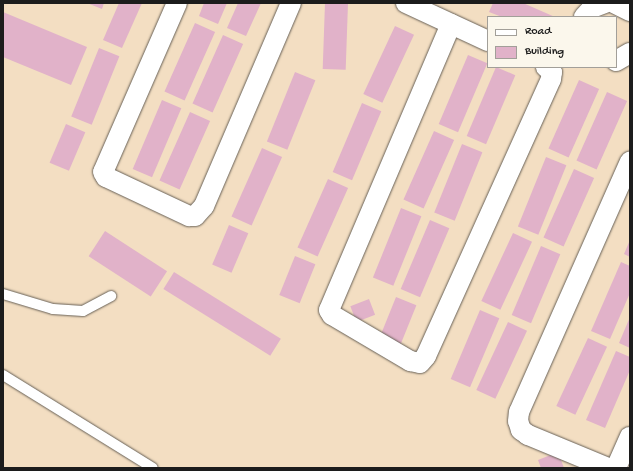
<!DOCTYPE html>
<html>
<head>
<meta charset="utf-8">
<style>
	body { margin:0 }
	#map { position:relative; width:633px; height:471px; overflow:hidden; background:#f3dec2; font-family:"Gochi Hand",sans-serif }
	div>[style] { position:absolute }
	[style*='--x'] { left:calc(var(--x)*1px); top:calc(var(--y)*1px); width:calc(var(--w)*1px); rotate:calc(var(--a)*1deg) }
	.building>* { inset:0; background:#e1b2c9; transform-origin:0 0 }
	.roads { filter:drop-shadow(0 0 1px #676056) drop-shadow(0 0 1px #676056) }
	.lane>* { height:10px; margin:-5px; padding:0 5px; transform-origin:5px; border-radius:5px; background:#fff }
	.street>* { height:20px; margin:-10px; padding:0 10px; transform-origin:10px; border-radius:10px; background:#fff }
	span { translate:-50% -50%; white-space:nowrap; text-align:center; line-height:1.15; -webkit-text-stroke:4px #fbf7ec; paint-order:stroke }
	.frame { position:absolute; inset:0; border:4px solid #1c1c1c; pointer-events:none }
	.legend { position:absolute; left:487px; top:16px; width:130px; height:52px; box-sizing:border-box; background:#fbf7ec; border:1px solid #a29f99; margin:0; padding:5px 7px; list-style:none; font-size:12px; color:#1c1c1c }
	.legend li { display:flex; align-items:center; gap:8px; height:20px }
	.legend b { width:20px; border:1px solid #a29f99 }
</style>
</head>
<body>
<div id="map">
	<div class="building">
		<i style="clip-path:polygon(87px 3px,104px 3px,102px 9px)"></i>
		<i style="clip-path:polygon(119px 3px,142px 3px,122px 48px,103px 40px)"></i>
		<i style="clip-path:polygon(204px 3px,227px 3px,218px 24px,199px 16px)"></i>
		<i style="clip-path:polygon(238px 3px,261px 3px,246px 36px,227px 28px)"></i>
		<i style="left:325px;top:3px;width:23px;height:66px;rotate:2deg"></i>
		<i style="clip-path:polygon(493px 3px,523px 3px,555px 17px,502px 17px,489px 12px)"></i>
		<i style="clip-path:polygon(3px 12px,87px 47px,71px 85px,3px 57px)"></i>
		<i style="left:195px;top:23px;width:22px;height:75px;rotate:24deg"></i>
		<i style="left:395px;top:26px;width:21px;height:75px;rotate:25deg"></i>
		<i style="left:223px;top:35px;width:22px;height:75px;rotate:24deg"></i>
		<i style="left:99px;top:48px;width:22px;height:74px;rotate:22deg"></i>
		<i style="left:468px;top:55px;width:21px;height:75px;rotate:23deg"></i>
		<i style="left:496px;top:67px;width:21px;height:75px;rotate:23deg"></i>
		<i style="left:295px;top:72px;width:22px;height:75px;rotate:22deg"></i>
		<i style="left:579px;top:80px;width:22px;height:75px;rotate:24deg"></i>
		<i style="left:607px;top:92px;width:22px;height:75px;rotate:24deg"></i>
		<i style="left:162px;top:100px;width:21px;height:75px;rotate:23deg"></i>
		<i style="left:362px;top:103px;width:21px;height:75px;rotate:23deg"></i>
		<i style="left:190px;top:112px;width:22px;height:75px;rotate:24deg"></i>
		<i style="left:66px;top:124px;width:21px;height:42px;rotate:23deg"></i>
		<i style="left:434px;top:131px;width:22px;height:75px;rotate:24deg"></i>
		<i style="left:462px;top:144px;width:22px;height:74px;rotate:22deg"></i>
		<i style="left:262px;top:148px;width:22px;height:75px;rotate:24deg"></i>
		<i style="left:546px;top:157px;width:22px;height:75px;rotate:22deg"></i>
		<i style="left:574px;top:169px;width:22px;height:75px;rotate:24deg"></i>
		<i style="left:328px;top:179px;width:22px;height:75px;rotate:24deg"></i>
		<i style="left:401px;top:208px;width:22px;height:75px;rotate:22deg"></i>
		<i style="left:430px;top:220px;width:21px;height:75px;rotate:23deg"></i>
		<i style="left:229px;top:225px;width:21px;height:43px;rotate:23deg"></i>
		<i style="left:105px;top:231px;width:74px;height:30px;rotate:33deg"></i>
		<i style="left:513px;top:233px;width:21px;height:75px;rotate:25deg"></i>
		<i style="clip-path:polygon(630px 240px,630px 257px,624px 254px)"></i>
		<i style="left:541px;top:246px;width:21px;height:75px;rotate:23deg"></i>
		<i style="left:295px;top:256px;width:22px;height:42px;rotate:22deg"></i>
		<i style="clip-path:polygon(621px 262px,630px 266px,630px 293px,610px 339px,591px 331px)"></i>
		<i style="left:174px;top:272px;width:126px;height:20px;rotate:32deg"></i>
		<i style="left:396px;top:297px;width:22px;height:42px;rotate:22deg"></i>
		<i style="left:369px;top:299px;width:17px;height:20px;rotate:69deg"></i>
		<i style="left:480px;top:310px;width:21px;height:75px;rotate:23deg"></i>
		<i style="clip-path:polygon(630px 317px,630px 348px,619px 343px)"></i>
		<i style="left:508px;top:322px;width:21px;height:75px;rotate:25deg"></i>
		<i style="left:588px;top:338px;width:21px;height:75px;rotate:25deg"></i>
		<i style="clip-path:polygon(616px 351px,630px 357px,630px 370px,605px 428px,586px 420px)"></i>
		<i style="clip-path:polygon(558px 452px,564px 468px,541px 468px,538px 460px)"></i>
	</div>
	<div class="roads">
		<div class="lane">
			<i style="--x:3;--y:294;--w:52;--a:16.7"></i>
			<i style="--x:53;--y:309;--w:30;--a:4"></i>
			<i style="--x:83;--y:311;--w:32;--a:-28"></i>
			<i style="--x:3;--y:375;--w:176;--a:31.8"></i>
		</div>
		<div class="street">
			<i style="--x:177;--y:3;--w:184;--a:113.6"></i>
			<i style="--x:103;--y:172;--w:6;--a:59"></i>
			<i style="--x:106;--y:177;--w:92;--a:25.2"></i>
			<i style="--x:189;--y:216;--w:6;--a:0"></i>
			<i style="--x:195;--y:216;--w:13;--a:-48"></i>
			<i style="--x:204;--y:206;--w:221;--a:-66.8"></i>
			<i style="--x:406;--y:3;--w:90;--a:24.9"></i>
			<i style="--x:614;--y:3;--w:18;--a:27"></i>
			<i style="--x:584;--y:17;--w:12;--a:-48"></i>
			<i style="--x:592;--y:8;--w:14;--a:-21"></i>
			<i style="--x:451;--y:24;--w:311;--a:113.1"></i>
			<i style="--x:329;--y:310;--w:6;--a:59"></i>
			<i style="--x:332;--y:315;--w:91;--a:30.5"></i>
			<i style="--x:410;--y:361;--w:10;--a:11"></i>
			<i style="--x:420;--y:363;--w:9;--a:-49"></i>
			<i style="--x:426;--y:356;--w:304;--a:-65.7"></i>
			<i style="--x:551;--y:79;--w:7;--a:-82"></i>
			<i style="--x:552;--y:72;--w:8;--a:-140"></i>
			<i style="--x:616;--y:61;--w:16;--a:-30"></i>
			<i style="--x:608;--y:468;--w:87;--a:-157.6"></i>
			<i style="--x:528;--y:435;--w:9;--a:-144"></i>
			<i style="--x:521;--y:430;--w:9;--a:-108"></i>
			<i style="--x:518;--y:421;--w:9;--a:-84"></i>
			<i style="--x:519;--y:412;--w:274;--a:-66.1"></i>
			<i style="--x:616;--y:468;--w:34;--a:-66"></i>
		</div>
	</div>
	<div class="frame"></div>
	<ul class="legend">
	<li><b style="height:5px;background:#fff"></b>Road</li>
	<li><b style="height:11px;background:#e1b2c9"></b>Building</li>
	</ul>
</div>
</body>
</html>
